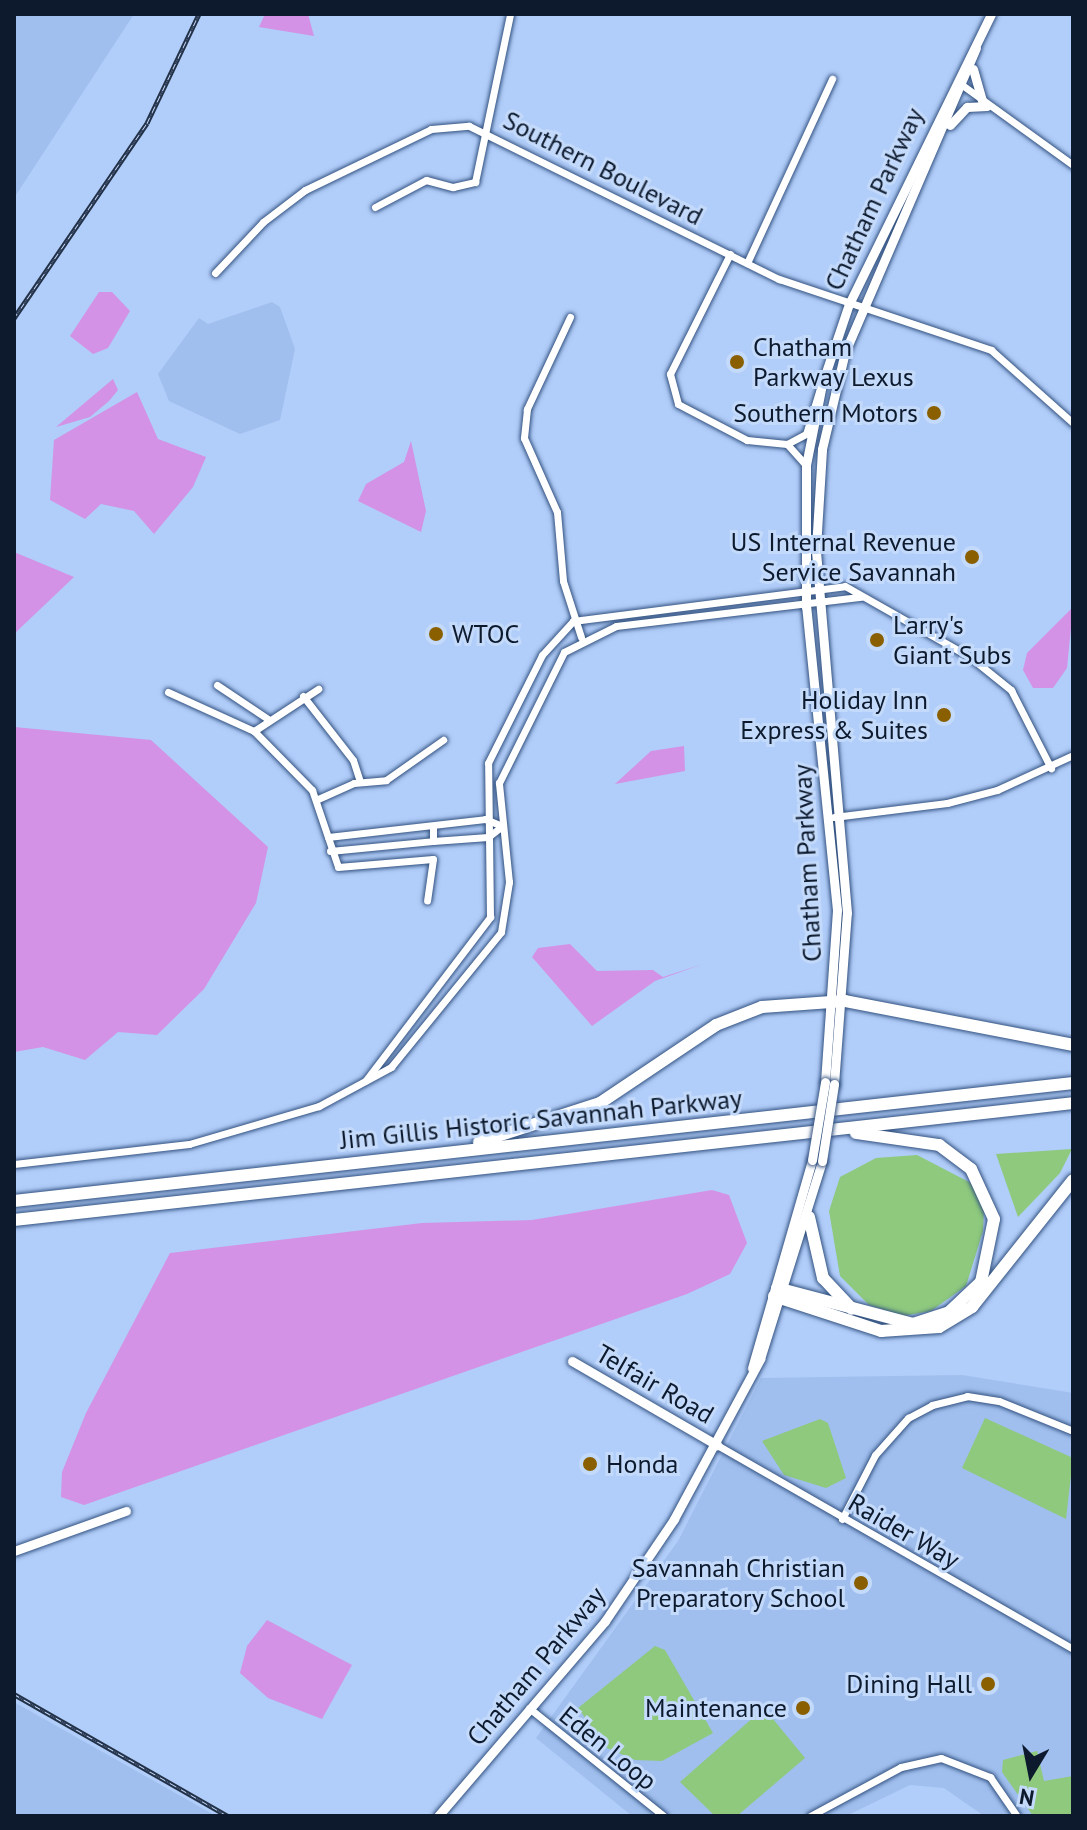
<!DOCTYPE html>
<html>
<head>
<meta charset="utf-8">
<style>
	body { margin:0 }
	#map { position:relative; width:1087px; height:1830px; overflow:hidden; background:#b1cdf9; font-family:"PT Sans",sans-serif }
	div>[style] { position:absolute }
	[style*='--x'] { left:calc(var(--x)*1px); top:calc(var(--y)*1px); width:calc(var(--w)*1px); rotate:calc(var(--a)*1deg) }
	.built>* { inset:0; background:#a0bfee }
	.green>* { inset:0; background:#8ec97d }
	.water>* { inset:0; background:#d392e5 }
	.roads { filter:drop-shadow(0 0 2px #335280) drop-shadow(0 0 2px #335280) }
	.street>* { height:7px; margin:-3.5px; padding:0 3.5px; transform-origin:3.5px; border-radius:3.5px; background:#fff }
	.secondary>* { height:9px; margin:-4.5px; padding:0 4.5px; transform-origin:4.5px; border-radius:4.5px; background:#fff }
	.highway>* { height:12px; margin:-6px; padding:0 6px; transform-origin:6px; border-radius:6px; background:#fff }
	.rail>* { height:5px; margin-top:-2.5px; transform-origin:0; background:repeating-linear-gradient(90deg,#c4dafb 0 6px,#223147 0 12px); box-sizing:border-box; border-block:2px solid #223147 }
	.bridges { filter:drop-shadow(0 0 2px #335280) drop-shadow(0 0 2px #335280) }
	.secondary-bridge>* { height:9px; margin:-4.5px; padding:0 4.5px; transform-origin:4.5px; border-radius:4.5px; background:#fff }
	.dots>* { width:22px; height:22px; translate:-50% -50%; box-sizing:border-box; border:4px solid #c4dafb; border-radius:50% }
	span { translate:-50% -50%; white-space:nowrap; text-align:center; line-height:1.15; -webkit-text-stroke:6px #c4dafb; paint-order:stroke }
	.street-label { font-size:26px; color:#0d1a2d }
	.poi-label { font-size:26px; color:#0d1a2d }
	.left { translate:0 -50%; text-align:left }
	.right { translate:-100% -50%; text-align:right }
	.frame { position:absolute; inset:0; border:16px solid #0d1a2d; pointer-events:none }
	.north { position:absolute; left:991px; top:1734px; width:80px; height:80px; -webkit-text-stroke:6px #c4dafb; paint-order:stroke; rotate:190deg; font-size:22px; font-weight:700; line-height:32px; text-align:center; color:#0d1a2d }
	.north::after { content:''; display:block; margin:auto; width:28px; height:36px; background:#0d1a2d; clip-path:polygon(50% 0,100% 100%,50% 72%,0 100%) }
</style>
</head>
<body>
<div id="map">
	<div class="built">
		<i style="clip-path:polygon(14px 14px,134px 14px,14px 198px)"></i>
		<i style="clip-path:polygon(272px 302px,280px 307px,295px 349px,280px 420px,240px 434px,169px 401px,158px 374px,199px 318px,208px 324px)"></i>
		<i style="clip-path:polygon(962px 1375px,1073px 1393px,1073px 1816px,984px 1816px,944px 1788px,910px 1785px,846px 1816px,632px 1816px,536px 1738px,678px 1541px,761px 1378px)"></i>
		<i style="clip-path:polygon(14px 1702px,216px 1816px,14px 1816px)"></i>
	</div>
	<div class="green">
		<i style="clip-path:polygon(1072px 1149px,1060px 1173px,1018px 1217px,996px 1154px)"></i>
		<i style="clip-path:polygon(917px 1155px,971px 1183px,984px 1209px,983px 1231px,966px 1286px,931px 1311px,903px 1316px,869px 1305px,840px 1276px,829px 1211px,840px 1177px,876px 1158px)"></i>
		<i style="clip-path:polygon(985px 1418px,1073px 1458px,1066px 1519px,962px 1468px)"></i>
		<i style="clip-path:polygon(820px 1419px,828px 1423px,846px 1478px,826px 1488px,784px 1475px,762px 1441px)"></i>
		<i style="clip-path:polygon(655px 1646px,665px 1650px,713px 1733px,662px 1761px,635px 1760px,607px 1748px,578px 1708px)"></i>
		<i style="clip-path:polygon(764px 1708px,805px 1758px,737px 1816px,715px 1816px,680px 1782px)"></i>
		<i style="clip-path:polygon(1037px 1751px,1044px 1781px,1073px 1776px,1073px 1816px,1033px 1816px,1002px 1772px,1003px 1760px)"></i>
	</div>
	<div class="water">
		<i style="clip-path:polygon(265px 14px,308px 14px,314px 36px,259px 27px)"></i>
		<i style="clip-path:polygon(99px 292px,112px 292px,130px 311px,108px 348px,93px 354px,70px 336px)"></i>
		<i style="clip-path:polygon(113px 379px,118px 390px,109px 401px,90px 417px,56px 427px)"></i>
		<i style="clip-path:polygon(137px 392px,158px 439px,206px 457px,193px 487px,154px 534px,134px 511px,101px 504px,85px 519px,50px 500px,54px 440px)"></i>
		<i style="clip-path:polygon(411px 441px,426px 511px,421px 532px,358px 501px,366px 484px,404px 462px)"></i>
		<i style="clip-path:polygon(14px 552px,74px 577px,14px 634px)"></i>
		<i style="clip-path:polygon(1073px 607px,1067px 668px,1053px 688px,1033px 688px,1023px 670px,1027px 653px)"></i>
		<i style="clip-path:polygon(14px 727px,151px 740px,268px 847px,256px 903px,204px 989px,157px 1035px,118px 1032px,85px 1060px,43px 1047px,14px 1052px)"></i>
		<i style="clip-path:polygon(684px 746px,685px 771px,615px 784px,651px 751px)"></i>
		<i style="clip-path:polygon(570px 944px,597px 971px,653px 970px,663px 977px,703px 964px,655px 981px,592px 1026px,532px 957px,538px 948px)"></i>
		<i style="clip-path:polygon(712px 1190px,729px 1195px,747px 1243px,730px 1274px,687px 1294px,84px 1505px,61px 1497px,62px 1472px,86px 1413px,170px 1253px,422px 1223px,532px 1220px)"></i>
		<i style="clip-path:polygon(267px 1620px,352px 1665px,322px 1719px,268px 1698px,240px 1673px,247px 1646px)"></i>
	</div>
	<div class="roads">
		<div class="street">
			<i style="--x:958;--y:82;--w:142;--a:35.8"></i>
			<i style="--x:375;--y:207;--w:58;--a:-27.9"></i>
			<i style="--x:426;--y:180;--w:28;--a:15"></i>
			<i style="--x:453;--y:187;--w:23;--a:-13"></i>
			<i style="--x:475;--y:182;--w:172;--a:-78.2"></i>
			<i style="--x:730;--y:254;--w:134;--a:116.6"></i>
			<i style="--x:670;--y:374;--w:31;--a:75"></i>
			<i style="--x:678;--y:404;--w:78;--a:27.6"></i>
			<i style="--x:747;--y:440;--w:40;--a:5.7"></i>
			<i style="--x:787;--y:444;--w:21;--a:-28"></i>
			<i style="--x:806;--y:434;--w:62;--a:-73"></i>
			<i style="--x:747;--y:263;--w:203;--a:-65.2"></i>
			<i style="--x:215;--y:273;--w:70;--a:-46.7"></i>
			<i style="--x:263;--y:222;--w:53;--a:-37.3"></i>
			<i style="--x:305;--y:190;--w:140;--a:-25.8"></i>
			<i style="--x:431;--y:129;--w:38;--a:-5"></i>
			<i style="--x:469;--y:126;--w:346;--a:26.3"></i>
			<i style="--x:779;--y:279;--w:224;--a:18.5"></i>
			<i style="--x:991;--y:350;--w:110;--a:41.7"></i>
			<i style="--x:570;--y:317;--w:102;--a:115.1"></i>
			<i style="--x:527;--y:409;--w:29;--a:96"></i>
			<i style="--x:524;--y:438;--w:81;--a:66"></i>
			<i style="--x:557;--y:512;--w:69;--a:85"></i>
			<i style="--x:563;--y:581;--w:59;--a:72.2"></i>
			<i style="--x:787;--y:444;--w:28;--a:48"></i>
			<i style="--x:217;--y:685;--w:61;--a:33.7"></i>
			<i style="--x:168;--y:692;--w:94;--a:24.4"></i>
			<i style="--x:254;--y:731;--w:83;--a:45.5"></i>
			<i style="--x:312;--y:790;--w:81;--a:71.3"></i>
			<i style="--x:338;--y:867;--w:95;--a:-4.8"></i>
			<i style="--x:433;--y:859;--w:42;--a:98.1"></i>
			<i style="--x:303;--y:696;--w:81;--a:52"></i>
			<i style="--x:353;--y:760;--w:23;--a:72"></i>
			<i style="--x:254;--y:731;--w:77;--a:-33.3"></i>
			<i style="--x:318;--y:799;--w:39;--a:-24"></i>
			<i style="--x:354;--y:783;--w:32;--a:-5"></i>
			<i style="--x:386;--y:780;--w:70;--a:-35.1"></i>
			<i style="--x:834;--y:817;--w:114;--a:-7.1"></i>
			<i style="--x:947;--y:803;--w:52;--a:-14.6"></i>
			<i style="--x:997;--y:790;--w:84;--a:-24.7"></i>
			<i style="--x:433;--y:826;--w:15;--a:90"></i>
			<i style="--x:433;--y:841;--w:55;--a:-4.2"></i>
			<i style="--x:488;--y:837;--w:18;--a:-38"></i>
			<i style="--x:328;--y:837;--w:158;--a:-6.5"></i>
			<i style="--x:485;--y:819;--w:18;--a:22"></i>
			<i style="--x:330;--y:851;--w:103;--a:-5.5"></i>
			<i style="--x:366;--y:1080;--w:205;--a:-52.7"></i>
			<i style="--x:490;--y:917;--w:154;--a:-90.7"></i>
			<i style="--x:488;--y:763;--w:121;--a:-63.4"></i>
			<i style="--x:542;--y:655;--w:46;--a:-47.6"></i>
			<i style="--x:573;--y:621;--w:274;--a:-7.3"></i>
			<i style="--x:845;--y:586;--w:144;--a:29.6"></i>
			<i style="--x:970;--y:657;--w:53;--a:38.8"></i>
			<i style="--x:1011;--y:690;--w:88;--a:62.9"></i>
			<i style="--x:14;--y:1164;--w:176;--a:-6.5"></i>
			<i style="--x:189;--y:1144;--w:135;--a:-16.3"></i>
			<i style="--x:319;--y:1106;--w:82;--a:-28.4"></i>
			<i style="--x:391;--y:1067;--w:174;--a:-50.8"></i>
			<i style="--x:501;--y:932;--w:51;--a:-80.9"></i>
			<i style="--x:509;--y:882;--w:100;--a:-95.8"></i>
			<i style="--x:499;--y:783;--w:146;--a:-63.6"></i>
			<i style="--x:564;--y:652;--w:58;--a:-26.6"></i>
			<i style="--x:616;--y:626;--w:247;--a:-6.8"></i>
			<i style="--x:717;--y:1445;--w:410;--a:29.8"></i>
			<i style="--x:842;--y:1519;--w:72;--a:-62.7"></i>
			<i style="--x:875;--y:1455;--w:50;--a:-48.3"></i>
			<i style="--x:908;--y:1418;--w:27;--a:-28"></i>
			<i style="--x:932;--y:1405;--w:36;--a:-14"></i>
			<i style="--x:967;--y:1396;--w:32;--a:9"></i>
			<i style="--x:999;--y:1401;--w:80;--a:22.1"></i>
			<i style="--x:529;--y:1708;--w:173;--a:38.7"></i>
			<i style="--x:810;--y:1816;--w:103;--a:-28.3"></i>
			<i style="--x:901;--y:1767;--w:41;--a:-12.7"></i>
			<i style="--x:941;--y:1758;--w:53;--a:21.2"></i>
			<i style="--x:990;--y:1777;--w:47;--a:55.3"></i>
		</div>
		<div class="secondary">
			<i style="--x:973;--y:69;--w:35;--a:74"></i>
			<i style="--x:950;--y:125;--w:25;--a:-47"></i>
			<i style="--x:967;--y:107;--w:20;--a:-3"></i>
			<i style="--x:825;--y:1082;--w:172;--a:-86"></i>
			<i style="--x:837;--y:910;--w:305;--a:-95.8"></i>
			<i style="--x:806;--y:607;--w:142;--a:-90"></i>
			<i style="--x:806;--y:465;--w:83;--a:-78.8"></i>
			<i style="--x:822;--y:384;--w:84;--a:-71.4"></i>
			<i style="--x:849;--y:304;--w:323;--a:-63.9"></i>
			<i style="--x:834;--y:1084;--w:171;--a:-85.7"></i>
			<i style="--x:847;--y:913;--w:366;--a:-94.9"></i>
			<i style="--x:816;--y:548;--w:99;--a:-86.5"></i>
			<i style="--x:822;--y:449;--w:100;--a:-76.7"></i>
			<i style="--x:845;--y:352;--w:331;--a:-66.7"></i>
			<i style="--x:572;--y:1361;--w:168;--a:30.1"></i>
			<i style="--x:752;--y:1368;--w:216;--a:-73.9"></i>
			<i style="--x:14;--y:1551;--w:119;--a:-19.7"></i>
			<i style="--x:438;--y:1816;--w:257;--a:-49.4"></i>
			<i style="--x:605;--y:1621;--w:123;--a:-55.9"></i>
			<i style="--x:674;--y:1519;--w:182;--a:-61.7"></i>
			<i style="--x:760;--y:1359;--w:207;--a:-72.6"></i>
		</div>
		<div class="highway">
			<i style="--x:479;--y:1142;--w:127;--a:-17.9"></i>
			<i style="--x:600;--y:1103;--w:140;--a:-33.9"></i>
			<i style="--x:716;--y:1025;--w:49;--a:-21.4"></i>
			<i style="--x:762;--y:1007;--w:83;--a:-4.1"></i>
			<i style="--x:845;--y:1001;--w:232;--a:10.9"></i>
			<i style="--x:14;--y:1201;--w:1066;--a:-6.36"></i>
			<i style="--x:809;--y:1217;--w:63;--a:77.1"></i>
			<i style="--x:823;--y:1278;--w:42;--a:46.9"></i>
			<i style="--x:14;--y:1220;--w:1065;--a:-6.3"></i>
			<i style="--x:777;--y:1288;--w:141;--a:14.8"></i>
			<i style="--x:913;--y:1324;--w:38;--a:-18"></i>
			<i style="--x:949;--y:1312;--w:44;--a:-43.2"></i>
			<i style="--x:981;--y:1282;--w:64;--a:-78.3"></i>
			<i style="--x:994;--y:1219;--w:55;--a:-114.7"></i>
			<i style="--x:971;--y:1169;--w:40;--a:-143"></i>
			<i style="--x:939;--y:1145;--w:84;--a:-171.8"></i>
			<i style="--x:774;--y:1296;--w:113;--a:18.1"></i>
			<i style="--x:881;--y:1331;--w:58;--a:-3.9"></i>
			<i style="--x:939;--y:1327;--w:39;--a:-31"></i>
			<i style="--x:972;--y:1307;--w:162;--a:-51.5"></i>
		</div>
	</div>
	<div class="rail">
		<i style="--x:14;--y:318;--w:236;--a:-55.7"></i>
		<i style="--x:147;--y:123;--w:121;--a:-64.5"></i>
		<i style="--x:14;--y:1694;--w:246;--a:29.7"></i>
	</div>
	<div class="bridges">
		<div class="secondary-bridge">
			<i style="--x:812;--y:1160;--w:79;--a:-80.5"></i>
			<i style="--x:822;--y:1161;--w:78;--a:-81.1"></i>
		</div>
	</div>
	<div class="dots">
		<i style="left:737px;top:362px;background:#895f00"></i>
		<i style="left:934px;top:413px;background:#895f00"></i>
		<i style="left:972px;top:557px;background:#895f00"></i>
		<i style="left:436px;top:634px;background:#895f00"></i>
		<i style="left:877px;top:640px;background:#895f00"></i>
		<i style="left:944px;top:715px;background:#895f00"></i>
		<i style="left:590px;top:1464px;background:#895f00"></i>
		<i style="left:861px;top:1583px;background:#895f00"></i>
		<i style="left:988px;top:1684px;background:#895f00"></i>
		<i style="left:803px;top:1708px;background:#895f00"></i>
	</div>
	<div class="street-label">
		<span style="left:603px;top:168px;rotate:27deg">Southern Boulevard</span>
		<span style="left:874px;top:199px;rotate:-65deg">Chatham Parkway</span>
		<span style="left:807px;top:863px;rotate:-93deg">Chatham Parkway</span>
		<span style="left:541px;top:1119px;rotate:-6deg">Jim Gillis Historic Savannah Parkway</span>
		<span style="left:655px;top:1384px;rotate:30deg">Telfair Road</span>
		<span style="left:904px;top:1531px;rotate:30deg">Raider Way</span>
		<span style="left:536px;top:1666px;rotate:-50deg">Chatham Parkway</span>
		<span style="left:608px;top:1748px;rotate:39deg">Eden Loop</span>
	</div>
	<div class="poi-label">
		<span class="left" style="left:753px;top:362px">Chatham<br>Parkway Lexus</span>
		<span class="right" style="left:918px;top:413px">Southern Motors</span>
		<span class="right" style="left:956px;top:557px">US Internal Revenue<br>Service Savannah</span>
		<span class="left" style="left:893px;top:640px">Larry's<br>Giant Subs</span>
		<span class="left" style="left:452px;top:634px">WTOC</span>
		<span class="right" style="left:928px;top:715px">Holiday Inn<br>Express &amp; Suites</span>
		<span class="left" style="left:606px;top:1464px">Honda</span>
		<span class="right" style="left:845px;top:1583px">Savannah Christian<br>Preparatory School</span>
		<span class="right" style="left:972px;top:1684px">Dining Hall</span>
		<span class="right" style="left:787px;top:1708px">Maintenance</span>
	</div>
	<div class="frame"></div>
	<div class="north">N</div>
</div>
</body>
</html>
